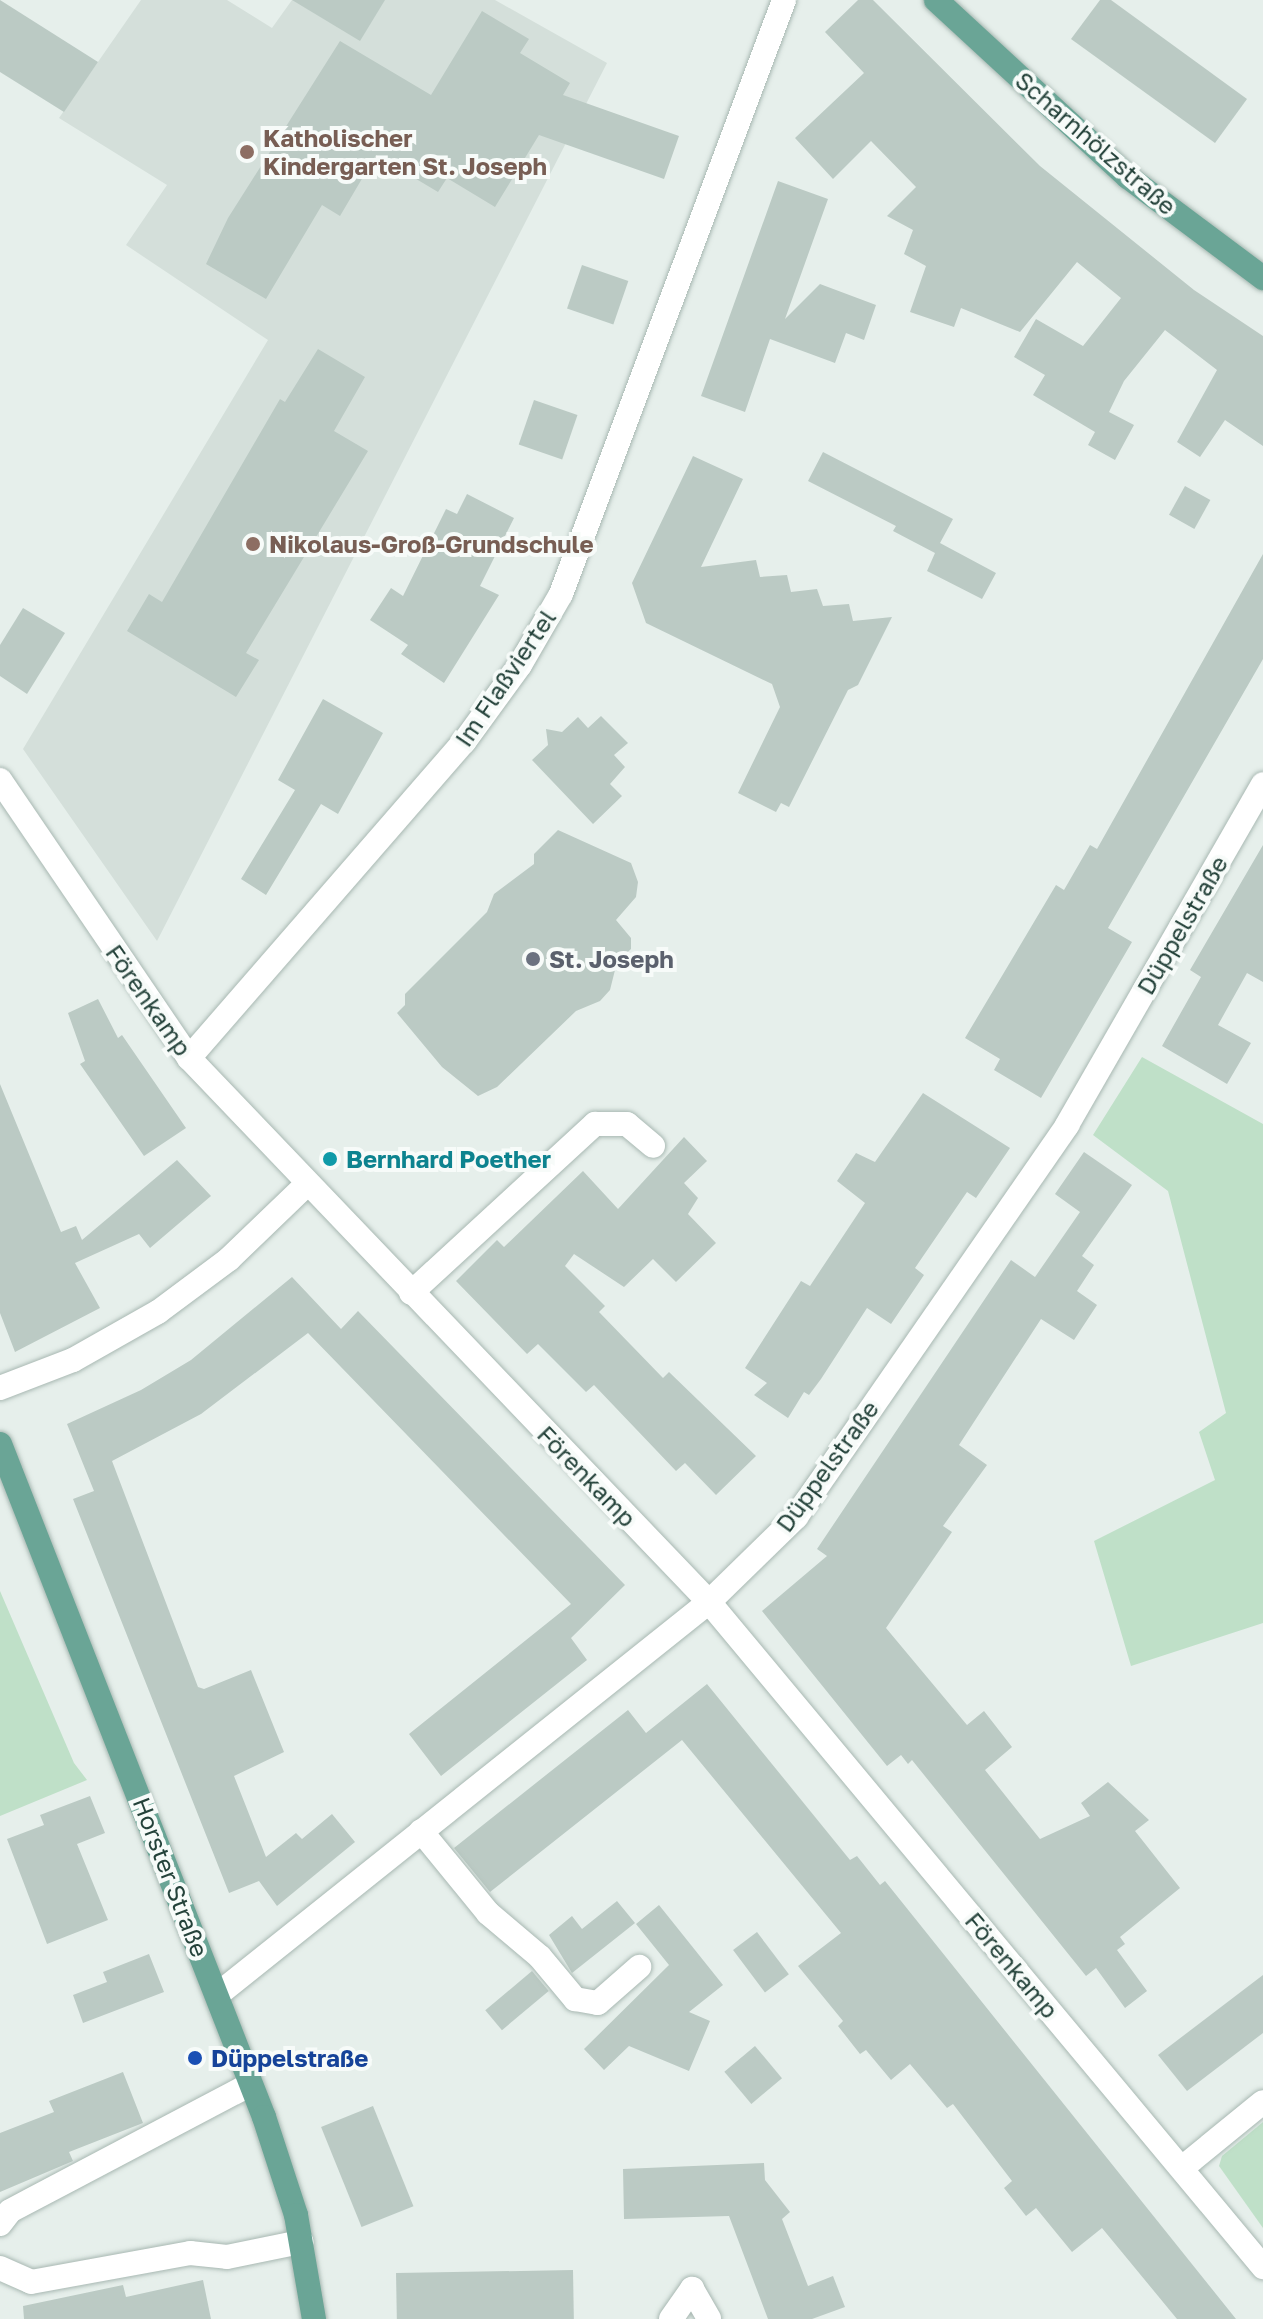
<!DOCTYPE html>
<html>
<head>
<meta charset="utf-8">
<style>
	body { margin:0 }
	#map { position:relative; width:1263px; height:2319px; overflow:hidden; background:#e6efeb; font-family:"Golos Text",sans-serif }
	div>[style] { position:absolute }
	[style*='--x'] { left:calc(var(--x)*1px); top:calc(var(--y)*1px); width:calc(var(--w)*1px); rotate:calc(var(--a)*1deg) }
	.built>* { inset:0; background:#d4dfda }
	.green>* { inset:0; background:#bfe0c8 }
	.building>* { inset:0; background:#bbcac4; transform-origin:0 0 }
	.roads { filter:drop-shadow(0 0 2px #a8b8b2) drop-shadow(0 0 2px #a8b8b2) }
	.minor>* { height:24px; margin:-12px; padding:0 12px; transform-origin:12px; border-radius:12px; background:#fff }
	.major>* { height:24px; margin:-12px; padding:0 12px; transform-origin:12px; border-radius:12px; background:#6aa596 }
	.dots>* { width:22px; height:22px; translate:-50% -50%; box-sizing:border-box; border:4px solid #f7fbf9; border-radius:50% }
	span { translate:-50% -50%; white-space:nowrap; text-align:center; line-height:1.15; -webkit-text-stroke:8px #f7fbf9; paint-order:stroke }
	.education-label { font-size:24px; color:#785e54; font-weight:700 }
	.left { translate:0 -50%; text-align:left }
	.street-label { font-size:24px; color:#24423a }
	.worship-label { font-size:24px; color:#5b616d; font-weight:700 }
	.culture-label { font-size:24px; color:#0d838f; font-weight:700 }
	.transit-label { font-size:24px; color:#164399; font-weight:700 }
</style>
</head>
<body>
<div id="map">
	<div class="built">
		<i style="clip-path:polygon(141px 0,227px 0,272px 28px,292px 0,495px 0,607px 63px,157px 941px,23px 749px,268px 340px,126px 245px,167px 185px,59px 118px)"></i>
	</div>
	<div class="green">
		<i style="clip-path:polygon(1142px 1057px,1263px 1124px,1263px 1623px,1131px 1666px,1094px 1541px,1215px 1480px,1199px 1432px,1226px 1413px,1168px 1191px,1093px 1135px)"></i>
		<i style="clip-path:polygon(0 1591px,74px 1763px,87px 1780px,0 1816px)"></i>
		<i style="clip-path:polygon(1263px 2122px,1263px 2228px,1219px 2166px,1222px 2156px)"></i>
	</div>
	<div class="building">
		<i style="clip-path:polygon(0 0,98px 62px,64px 112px,0 72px)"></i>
		<i style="clip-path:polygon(292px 0,385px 0,360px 41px)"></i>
		<i style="clip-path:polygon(858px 0,873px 0,1040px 166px,1194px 290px,1263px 336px,1263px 446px,1225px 420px,1200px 457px,1177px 442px,1217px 370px,1165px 330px,1124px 381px,1109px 412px,1134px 425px,1115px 460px,1088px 445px,1095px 432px,1033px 395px,1045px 375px,1014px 357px,1036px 319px,1083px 346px,1121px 298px,1077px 262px,1020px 332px,961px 308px,954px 327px,910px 312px,926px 266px,904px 254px,913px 230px,887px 216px,916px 187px,871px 141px,833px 179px,795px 138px,864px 73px,825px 32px)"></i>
		<i style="clip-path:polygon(1100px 0,1111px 0,1247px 99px,1215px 143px,1071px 39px)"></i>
		<i style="clip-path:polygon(482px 11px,529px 39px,520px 53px,570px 83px,563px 95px,679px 136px,664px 179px,539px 135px,495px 207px,447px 178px,438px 192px,376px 155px,340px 216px,322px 205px,266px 299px,206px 264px,228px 218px,340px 41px,431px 95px)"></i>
		<i style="clip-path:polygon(778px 181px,828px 199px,785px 319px,820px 284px,876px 305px,864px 340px,846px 333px,835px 363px,770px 339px,745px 412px,701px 396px)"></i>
		<i style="left:582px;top:265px;width:49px;height:46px;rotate:19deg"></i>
		<i style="clip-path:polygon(318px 349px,365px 377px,334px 431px,368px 451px,246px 653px,259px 660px,236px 697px,127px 631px,149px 594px,162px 602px,280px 399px,285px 402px)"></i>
		<i style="left:534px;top:400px;width:46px;height:47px;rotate:19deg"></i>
		<i style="clip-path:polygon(823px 452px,953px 519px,940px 543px,996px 573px,982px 599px,927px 571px,935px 553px,893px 531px,896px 526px,808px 481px)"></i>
		<i style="clip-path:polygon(693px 456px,743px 479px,701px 567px,756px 560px,760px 577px,787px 575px,791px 592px,817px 589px,823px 606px,849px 604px,853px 621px,892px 617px,858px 685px,848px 690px,789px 807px,781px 803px,776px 812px,738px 793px,780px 707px,772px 684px,646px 623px,632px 583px)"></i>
		<i style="left:1185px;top:486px;width:29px;height:33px;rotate:29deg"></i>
		<i style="clip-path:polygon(467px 494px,514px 518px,480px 586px,499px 595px,444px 683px,401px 654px,408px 645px,370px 620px,391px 588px,403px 596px,446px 509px,457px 514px)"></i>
		<i style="clip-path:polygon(1263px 554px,1263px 659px,1108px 928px,1132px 942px,1041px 1098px,994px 1070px,1000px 1059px,965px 1038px,1056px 885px,1064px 890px,1090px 845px,1097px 849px)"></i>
		<i style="clip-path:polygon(23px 608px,65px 633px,27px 694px,0 676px,0 645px)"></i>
		<i style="clip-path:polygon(323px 699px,383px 733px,338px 814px,321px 804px,266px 895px,241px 879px,295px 790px,278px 780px)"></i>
		<i style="clip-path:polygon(601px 716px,628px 743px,614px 755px,625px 767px,610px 784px,622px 796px,593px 824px,532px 760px,548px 745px,546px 729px,562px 732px,578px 717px,588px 728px)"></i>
		<i style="clip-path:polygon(558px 830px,631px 863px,638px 882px,636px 897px,616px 920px,631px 938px,631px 949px,617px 962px,610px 990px,600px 1001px,576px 1011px,497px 1087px,478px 1096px,442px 1067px,397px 1013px,405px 1005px,405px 994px,487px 912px,494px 894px,534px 864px,534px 854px)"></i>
		<i style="clip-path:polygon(1263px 845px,1263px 982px,1247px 973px,1218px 1025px,1251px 1043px,1227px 1084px,1162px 1046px,1201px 977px,1190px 970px)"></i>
		<i style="clip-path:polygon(98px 999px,118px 1038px,122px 1035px,186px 1128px,144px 1156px,80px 1064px,85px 1061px,68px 1013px)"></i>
		<i style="clip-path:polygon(0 1084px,61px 1232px,76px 1226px,82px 1240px,177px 1160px,211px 1196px,150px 1248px,139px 1234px,75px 1263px,100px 1308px,15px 1352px,0 1313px)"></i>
		<i style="clip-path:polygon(923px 1093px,1010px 1148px,976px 1198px,967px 1192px,915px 1268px,924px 1275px,891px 1324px,867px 1308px,821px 1379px,809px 1395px,804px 1392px,788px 1418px,754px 1395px,767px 1383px,745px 1368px,801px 1281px,810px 1286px,865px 1203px,837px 1181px,856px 1153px,875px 1162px)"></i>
		<i style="clip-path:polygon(684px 1137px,707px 1161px,684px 1183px,698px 1198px,688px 1214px,716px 1243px,676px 1282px,653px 1259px,624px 1287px,574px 1254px,565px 1266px,605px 1306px,599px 1312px,663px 1378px,669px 1372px,756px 1456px,716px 1495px,685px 1463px,676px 1471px,594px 1385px,586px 1392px,538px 1344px,527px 1354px,456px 1281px,497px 1240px,504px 1247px,583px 1171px,618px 1209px)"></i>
		<i style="clip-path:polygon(1084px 1152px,1132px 1185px,1082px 1256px,1094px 1265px,1077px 1291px,1097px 1305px,1074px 1340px,1041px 1319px,959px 1445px,987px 1465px,943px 1526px,952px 1532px,886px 1628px,967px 1725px,984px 1711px,1012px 1747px,985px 1770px,1040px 1839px,1090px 1816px,1081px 1803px,1108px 1782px,1149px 1820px,1135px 1831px,1180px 1888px,1120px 1937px,1125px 1944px,1117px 1950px,1147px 1991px,1125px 2008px,1096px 1968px,1086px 1976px,912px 1760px,908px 1764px,901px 1755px,887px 1766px,762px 1611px,827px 1556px,817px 1549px,1011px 1260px,1035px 1277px,1080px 1212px,1055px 1194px)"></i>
		<i style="clip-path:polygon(292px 1277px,341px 1329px,358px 1311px,625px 1585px,571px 1638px,587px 1660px,441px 1776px,409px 1734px,571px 1604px,308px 1333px,201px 1414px,112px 1461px,198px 1687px,204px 1689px,251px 1670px,284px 1752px,234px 1776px,266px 1857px,296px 1833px,302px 1839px,332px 1814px,355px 1842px,277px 1906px,259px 1881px,229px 1893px,73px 1499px,94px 1491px,67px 1424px,141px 1390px,191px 1360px)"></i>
		<i style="clip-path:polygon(707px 1684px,850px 1860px,857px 1856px,880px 1885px,885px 1881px,1236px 2319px,1177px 2319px,1102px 2228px,1072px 2252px,1036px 2208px,1026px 2216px,1004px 2188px,1012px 2181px,953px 2104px,947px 2108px,910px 2064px,891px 2080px,866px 2050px,860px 2054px,838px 2026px,843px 2021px,798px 1966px,841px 1933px,682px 1740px,490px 1892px,454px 1848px,628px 1710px,646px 1733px)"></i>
		<i style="clip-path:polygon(90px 1796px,105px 1833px,77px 1844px,108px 1920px,47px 1944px,7px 1839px,44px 1825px,40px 1815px)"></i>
		<i style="clip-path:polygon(617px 1901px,635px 1923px,572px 1973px,549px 1935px,572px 1916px,582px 1929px)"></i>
		<i style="clip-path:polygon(659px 1905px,723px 1985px,689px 2012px,710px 2021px,689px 2071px,629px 2046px,604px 2070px,584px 2049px,669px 1965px,636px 1924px)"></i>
		<i style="left:757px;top:1932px;width:53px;height:30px;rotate:53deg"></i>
		<i style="clip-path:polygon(149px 1954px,164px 1992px,83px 2023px,73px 1995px,107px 1982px,103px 1972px)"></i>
		<i style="left:532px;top:1971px;width:26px;height:61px;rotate:50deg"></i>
		<i style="clip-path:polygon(1263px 1975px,1263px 2033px,1187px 2091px,1158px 2055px)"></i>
		<i style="left:755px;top:2046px;width:42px;height:40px;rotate:50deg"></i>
		<i style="clip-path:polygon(123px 2072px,143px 2123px,69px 2152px,73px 2161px,0 2192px,0 2133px,54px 2112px,49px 2101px)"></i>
		<i style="left:373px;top:2106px;width:108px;height:56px;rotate:68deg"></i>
		<i style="clip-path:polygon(764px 2163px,765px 2180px,790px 2212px,782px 2219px,808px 2286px,833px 2276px,845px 2307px,812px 2319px,768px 2319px,729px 2216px,624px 2219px,623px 2169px)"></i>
		<i style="left:573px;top:2270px;width:49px;height:177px;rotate:89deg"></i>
		<i style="clip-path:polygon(203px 2280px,211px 2319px,24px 2319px,23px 2306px,123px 2285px,126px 2297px)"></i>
	</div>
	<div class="roads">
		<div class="minor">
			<i style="--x:0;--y:780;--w:336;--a:55.8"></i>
			<i style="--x:189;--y:1058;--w:753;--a:46.29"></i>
			<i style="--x:709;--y:1602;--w:866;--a:50.2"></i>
			<i style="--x:189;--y:1058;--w:419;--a:-49"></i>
			<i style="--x:464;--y:742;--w:95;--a:-54"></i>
			<i style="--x:520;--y:665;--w:82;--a:-60"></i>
			<i style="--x:561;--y:594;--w:634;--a:-69.42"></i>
			<i style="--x:411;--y:1293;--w:250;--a:-42.6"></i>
			<i style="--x:595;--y:1124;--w:32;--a:0"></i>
			<i style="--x:627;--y:1124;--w:34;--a:40"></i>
			<i style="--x:0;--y:1388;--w:78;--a:-21"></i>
			<i style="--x:73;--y:1360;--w:98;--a:-29.5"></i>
			<i style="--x:158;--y:1312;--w:89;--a:-36.7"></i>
			<i style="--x:229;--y:1259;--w:107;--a:-43.9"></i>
			<i style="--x:421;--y:1831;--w:106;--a:50.7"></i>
			<i style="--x:488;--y:1913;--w:68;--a:40.2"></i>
			<i style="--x:540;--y:1957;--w:55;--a:50.2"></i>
			<i style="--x:575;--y:1999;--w:23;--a:10"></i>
			<i style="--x:598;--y:2003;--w:55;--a:-41.3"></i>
			<i style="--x:217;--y:1995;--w:630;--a:-38.62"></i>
			<i style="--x:709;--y:1602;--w:122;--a:-44.3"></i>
			<i style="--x:796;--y:1517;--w:477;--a:-55.3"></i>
			<i style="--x:1067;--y:1125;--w:393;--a:-60.1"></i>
			<i style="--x:1182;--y:2168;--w:104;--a:-39.2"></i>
			<i style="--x:0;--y:2224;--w:16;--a:-52"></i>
			<i style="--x:10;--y:2211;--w:272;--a:-27.8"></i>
			<i style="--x:0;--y:2268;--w:34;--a:24"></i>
			<i style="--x:31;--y:2282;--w:162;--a:-10.3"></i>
			<i style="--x:190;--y:2253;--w:37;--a:6"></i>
			<i style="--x:227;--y:2257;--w:76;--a:-11.5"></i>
			<i style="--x:671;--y:2319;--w:37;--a:-55"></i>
			<i style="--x:692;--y:2289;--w:34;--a:60"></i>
		</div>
		<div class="major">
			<i style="--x:936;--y:0;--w:261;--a:42.7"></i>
			<i style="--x:1128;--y:177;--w:169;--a:36.8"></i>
			<i style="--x:0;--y:1444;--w:723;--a:68.58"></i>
			<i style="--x:264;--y:2117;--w:103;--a:71.9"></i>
			<i style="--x:296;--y:2215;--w:106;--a:80.2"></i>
		</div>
	</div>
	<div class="dots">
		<i style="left:247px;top:152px;background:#8d6e63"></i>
		<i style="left:253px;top:544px;background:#8d6e63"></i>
		<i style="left:533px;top:959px;background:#6b7280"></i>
		<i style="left:330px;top:1159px;background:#0f9aa8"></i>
		<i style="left:195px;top:2058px;background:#1a4fb4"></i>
	</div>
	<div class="education-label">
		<span class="left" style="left:263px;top:152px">Katholischer<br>Kindergarten St. Joseph</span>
		<span class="left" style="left:269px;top:544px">Nikolaus-Groß-Grundschule</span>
	</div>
	<div class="street-label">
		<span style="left:1096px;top:143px;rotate:41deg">Scharnhölzstraße</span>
		<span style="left:505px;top:678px;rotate:-56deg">Im Flaßviertel</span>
		<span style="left:1182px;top:925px;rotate:-60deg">Düppelstraße</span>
		<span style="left:149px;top:1000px;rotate:55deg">Förenkamp</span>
		<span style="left:827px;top:1466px;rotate:-54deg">Düppelstraße</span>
		<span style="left:587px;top:1476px;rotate:46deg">Förenkamp</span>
		<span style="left:171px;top:1877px;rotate:69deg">Horster Straße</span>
		<span style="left:1012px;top:1965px;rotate:50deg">Förenkamp</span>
	</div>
	<div class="worship-label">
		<span class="left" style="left:549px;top:959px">St. Joseph</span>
	</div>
	<div class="culture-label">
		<span class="left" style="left:346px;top:1159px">Bernhard Poether</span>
	</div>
	<div class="transit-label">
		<span class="left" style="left:211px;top:2058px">Düppelstraße</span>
	</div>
</div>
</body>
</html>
